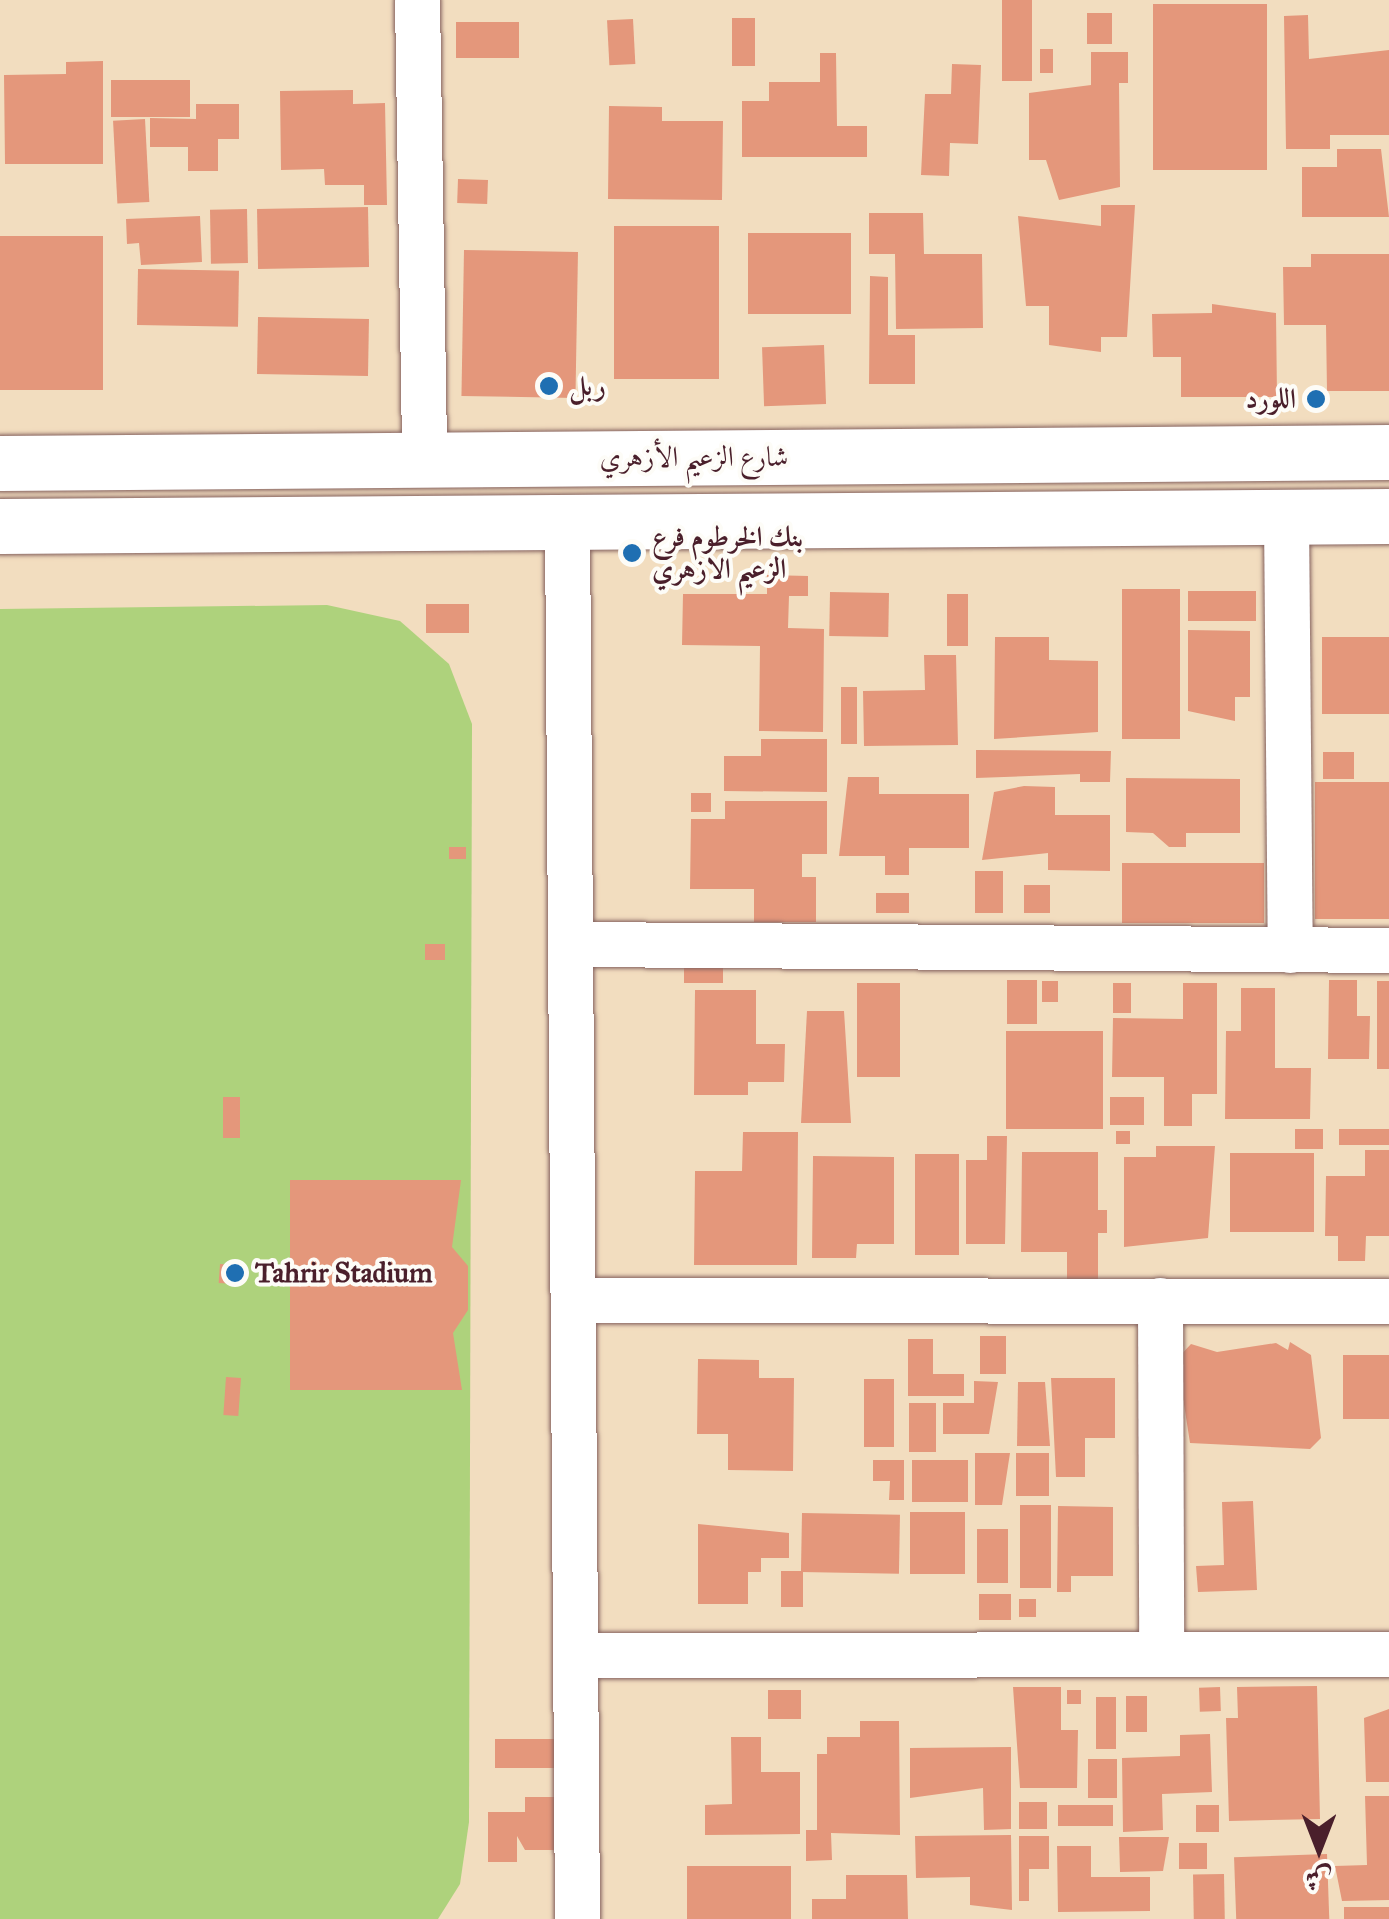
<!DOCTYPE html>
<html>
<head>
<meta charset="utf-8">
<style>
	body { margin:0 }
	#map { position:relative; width:1389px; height:1919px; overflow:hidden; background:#f2ddbf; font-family:"IM FELL Great Primer",Amiri,serif }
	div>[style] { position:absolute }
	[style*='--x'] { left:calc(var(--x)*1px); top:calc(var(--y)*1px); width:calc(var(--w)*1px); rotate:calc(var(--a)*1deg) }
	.green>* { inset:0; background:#aed27c }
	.building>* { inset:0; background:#e4977b; transform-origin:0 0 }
	.roads { filter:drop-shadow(0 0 2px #85625f) drop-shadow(0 0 2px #85625f) }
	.minor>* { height:45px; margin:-22.5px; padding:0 22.5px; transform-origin:22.5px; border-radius:22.5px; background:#fff }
	.primary>* { height:55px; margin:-27.5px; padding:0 27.5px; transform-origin:27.5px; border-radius:27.5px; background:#fff }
	.dots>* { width:28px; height:28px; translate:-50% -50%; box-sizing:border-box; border:5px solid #fdfcf7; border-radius:50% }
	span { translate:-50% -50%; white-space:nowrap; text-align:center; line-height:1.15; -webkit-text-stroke:8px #fdfcf7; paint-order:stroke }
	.poi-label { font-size:28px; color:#4a1f2b; font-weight:700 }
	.left { translate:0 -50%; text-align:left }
	.right { translate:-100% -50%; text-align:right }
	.street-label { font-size:28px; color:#4a1f2b }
	.north { position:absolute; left:1269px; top:1799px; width:100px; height:100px; -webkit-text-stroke:8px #fdfcf7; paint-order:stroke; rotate:180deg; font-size:28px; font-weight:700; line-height:40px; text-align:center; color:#4a1f2b }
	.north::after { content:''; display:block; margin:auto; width:35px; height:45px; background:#4a1f2b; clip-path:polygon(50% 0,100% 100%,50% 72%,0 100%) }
</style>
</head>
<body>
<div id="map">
	<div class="green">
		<i style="clip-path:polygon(327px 605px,400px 621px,449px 664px,472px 724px,469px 1822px,460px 1884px,438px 1919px,0 1919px,0 609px)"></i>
	</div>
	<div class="building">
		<i style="left:1002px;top:0;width:30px;height:81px"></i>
		<i style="left:1267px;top:4px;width:166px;height:114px;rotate:90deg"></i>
		<i style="left:1087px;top:13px;width:25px;height:31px"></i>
		<i style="clip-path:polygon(1308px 15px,1309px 59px,1389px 50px,1389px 135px,1330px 135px,1330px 149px,1286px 149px,1284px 16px)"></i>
		<i style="left:732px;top:18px;width:23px;height:48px"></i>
		<i style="left:633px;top:19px;width:45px;height:26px;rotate:87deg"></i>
		<i style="left:456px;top:22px;width:63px;height:36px"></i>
		<i style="left:1040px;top:49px;width:13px;height:24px"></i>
		<i style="clip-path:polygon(1091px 52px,1128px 52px,1128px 83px,1119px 83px,1120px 187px,1059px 200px,1046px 160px,1029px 160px,1029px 93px,1091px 85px)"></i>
		<i style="clip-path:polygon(820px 53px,836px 53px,837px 126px,867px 126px,867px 157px,742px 157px,742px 101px,769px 101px,769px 82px,820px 82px)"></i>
		<i style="clip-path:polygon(103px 61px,103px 164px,5px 164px,4px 75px,66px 74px,66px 62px)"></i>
		<i style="clip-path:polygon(952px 64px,981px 65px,978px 144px,950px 143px,949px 176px,921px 175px,925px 94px,951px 94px)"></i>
		<i style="left:111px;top:80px;width:79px;height:37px"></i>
		<i style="clip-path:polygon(353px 90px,353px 104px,385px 103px,387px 205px,364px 205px,364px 185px,325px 185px,324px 169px,281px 170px,280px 91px)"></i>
		<i style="clip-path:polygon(196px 104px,239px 104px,239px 139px,218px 139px,218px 171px,188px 171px,188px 147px,150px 147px,150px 118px,196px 119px)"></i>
		<i style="clip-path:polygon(609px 106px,662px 107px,662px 121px,723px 121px,722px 200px,608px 199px)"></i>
		<i style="left:145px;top:119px;width:83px;height:32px;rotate:87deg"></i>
		<i style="clip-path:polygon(1337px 149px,1381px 149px,1389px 217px,1302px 217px,1302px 167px,1337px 167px)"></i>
		<i style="left:458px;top:179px;width:30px;height:24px;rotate:2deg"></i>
		<i style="clip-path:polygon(1101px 205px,1135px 205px,1127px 337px,1101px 337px,1101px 352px,1049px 345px,1049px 306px,1026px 306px,1018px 216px,1101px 226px)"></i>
		<i style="left:368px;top:207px;width:60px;height:111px;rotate:89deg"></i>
		<i style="left:247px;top:209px;width:54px;height:37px;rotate:89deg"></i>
		<i style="clip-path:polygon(869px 213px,923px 213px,924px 254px,982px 254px,983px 328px,896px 329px,895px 254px,869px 254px)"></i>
		<i style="clip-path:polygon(200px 216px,202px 262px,141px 265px,139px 243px,127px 244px,126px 219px)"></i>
		<i style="left:614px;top:226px;width:105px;height:153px"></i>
		<i style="left:851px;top:233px;width:81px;height:103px;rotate:90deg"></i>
		<i style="left:0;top:236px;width:103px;height:154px"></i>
		<i style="left:464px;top:250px;width:114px;height:146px;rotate:1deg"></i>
		<i style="clip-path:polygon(1311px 254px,1389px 254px,1389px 391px,1327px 391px,1326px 325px,1284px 325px,1283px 267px,1311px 267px)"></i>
		<i style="left:138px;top:269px;width:101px;height:56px;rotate:1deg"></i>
		<i style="clip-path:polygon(870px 276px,888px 277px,888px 335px,915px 335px,915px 384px,869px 384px)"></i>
		<i style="clip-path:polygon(1212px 304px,1276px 313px,1277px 397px,1181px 397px,1181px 357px,1153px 357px,1152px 314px,1212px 313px)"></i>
		<i style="left:258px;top:317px;width:111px;height:57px;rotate:1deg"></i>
		<i style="left:824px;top:345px;width:59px;height:62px;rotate:88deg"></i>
		<i style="clip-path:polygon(767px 575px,808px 576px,808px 596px,789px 596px,788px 628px,824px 629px,823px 732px,759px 731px,760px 646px,682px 645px,683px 594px,767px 594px)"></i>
		<i style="left:1122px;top:589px;width:58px;height:150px"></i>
		<i style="left:1188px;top:591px;width:68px;height:30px"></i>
		<i style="left:830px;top:592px;width:59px;height:44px;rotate:1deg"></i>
		<i style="left:947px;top:594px;width:21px;height:52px"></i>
		<i style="left:426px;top:604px;width:43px;height:29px"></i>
		<i style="clip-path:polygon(1188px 630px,1250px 631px,1250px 697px,1235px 697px,1235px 721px,1188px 711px)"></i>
		<i style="clip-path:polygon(995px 637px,1049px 637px,1049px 660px,1098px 661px,1098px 732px,994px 739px)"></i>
		<i style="left:1322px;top:637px;width:67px;height:77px"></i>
		<i style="clip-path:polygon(924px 655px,956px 655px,958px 745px,864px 746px,863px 691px,925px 690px)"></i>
		<i style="left:841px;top:687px;width:16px;height:57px"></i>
		<i style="clip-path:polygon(761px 739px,827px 739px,827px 792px,724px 791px,724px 756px,761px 756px)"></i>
		<i style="clip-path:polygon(976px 750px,1111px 751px,1110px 782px,1080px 782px,1080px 774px,976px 778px)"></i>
		<i style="left:1354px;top:752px;width:27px;height:31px;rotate:90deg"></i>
		<i style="clip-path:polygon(848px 777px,879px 777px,879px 794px,969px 794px,969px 848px,909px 848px,909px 875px,885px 875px,885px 856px,839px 856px)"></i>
		<i style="clip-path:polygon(1126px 778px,1240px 779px,1240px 833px,1186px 833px,1186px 847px,1169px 847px,1153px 833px,1126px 832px)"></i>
		<i style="left:1315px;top:782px;width:74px;height:137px"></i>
		<i style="clip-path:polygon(1024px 786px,1055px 787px,1055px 815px,1110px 815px,1110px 871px,1048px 870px,1048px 853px,982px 860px,994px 792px)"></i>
		<i style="left:691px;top:793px;width:20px;height:19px"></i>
		<i style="clip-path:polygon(725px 801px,827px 801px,827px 854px,802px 854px,802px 877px,816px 877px,816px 922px,754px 922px,754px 889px,690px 889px,691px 819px,725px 819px)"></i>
		<i style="left:449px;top:847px;width:17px;height:12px"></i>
		<i style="left:1122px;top:863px;width:142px;height:60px"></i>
		<i style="left:975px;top:871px;width:28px;height:42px"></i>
		<i style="left:1024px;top:885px;width:26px;height:28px"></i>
		<i style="left:876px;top:893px;width:33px;height:20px"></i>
		<i style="left:425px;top:944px;width:20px;height:16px"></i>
		<i style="left:684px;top:965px;width:39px;height:18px"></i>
		<i style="left:1007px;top:980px;width:30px;height:44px"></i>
		<i style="clip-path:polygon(1329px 980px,1357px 980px,1357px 1016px,1370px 1016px,1369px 1059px,1328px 1059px)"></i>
		<i style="left:1042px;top:981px;width:16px;height:21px"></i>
		<i style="left:1377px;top:981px;width:12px;height:88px"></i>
		<i style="left:857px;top:983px;width:43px;height:94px"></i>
		<i style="left:1113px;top:983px;width:18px;height:30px"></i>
		<i style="clip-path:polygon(1183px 983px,1217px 983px,1217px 1094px,1192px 1094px,1192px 1126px,1164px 1126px,1164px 1077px,1112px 1077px,1113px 1018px,1183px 1019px)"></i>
		<i style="clip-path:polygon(1241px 988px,1275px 988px,1275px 1068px,1311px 1068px,1310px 1119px,1225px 1119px,1226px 1031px,1241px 1031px)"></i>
		<i style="clip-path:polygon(695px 990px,756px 990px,756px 1044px,785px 1044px,784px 1082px,748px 1082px,748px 1095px,694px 1095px)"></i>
		<i style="clip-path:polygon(807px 1011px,844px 1011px,851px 1123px,801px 1123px)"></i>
		<i style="left:1006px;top:1031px;width:97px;height:98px"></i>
		<i style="left:223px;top:1097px;width:17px;height:41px"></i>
		<i style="left:1110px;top:1097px;width:34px;height:28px"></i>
		<i style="left:1295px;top:1129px;width:28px;height:20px"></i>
		<i style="left:1339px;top:1129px;width:50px;height:16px"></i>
		<i style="left:1116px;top:1131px;width:14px;height:13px"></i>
		<i style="clip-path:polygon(743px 1132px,798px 1132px,797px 1265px,694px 1265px,695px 1171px,742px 1171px)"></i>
		<i style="clip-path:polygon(987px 1136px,1007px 1136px,1005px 1244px,966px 1244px,966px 1160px,987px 1160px)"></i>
		<i style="clip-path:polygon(1156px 1146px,1215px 1146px,1208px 1238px,1124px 1247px,1124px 1157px,1156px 1157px)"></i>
		<i style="clip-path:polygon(1365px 1150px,1389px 1150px,1389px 1236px,1366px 1236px,1365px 1261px,1338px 1261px,1338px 1236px,1325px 1236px,1326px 1176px,1365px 1176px)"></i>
		<i style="clip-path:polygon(1022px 1152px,1098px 1152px,1098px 1210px,1107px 1210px,1107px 1233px,1098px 1233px,1098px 1281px,1067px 1281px,1067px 1252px,1021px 1252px)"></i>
		<i style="left:1230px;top:1153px;width:84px;height:79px"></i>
		<i style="left:915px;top:1154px;width:44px;height:101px"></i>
		<i style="clip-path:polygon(813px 1156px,894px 1157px,894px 1244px,857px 1244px,856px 1258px,812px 1258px)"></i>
		<i style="clip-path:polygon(290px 1180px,461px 1180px,452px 1247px,468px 1266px,468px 1310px,453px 1333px,462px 1390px,290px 1390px)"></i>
		<i style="left:220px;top:1264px;width:13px;height:19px;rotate:4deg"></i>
		<i style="left:980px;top:1336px;width:26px;height:38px"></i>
		<i style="clip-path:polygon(908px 1339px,933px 1339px,933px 1374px,964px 1374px,964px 1396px,908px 1396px)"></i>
		<i style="clip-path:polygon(1290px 1342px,1311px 1355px,1321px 1438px,1310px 1449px,1190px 1443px,1177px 1359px,1191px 1344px,1217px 1352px,1276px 1343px,1288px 1350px)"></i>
		<i style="left:1389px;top:1355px;width:64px;height:46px;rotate:90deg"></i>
		<i style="clip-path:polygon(698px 1359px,759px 1360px,759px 1378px,794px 1378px,793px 1471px,728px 1470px,728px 1434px,697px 1434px)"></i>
		<i style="left:226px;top:1377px;width:15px;height:38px;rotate:4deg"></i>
		<i style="clip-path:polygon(1051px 1378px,1115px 1378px,1115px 1438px,1085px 1438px,1085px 1477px,1056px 1477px)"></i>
		<i style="left:864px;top:1379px;width:30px;height:68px"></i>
		<i style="clip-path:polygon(974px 1381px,998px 1382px,989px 1434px,943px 1434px,943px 1403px,974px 1403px)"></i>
		<i style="clip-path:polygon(1018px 1382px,1045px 1382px,1050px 1446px,1017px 1446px)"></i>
		<i style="left:909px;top:1403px;width:27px;height:49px"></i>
		<i style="clip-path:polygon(975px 1453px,1010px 1453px,1002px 1505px,975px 1505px)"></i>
		<i style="left:1016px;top:1453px;width:33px;height:43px"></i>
		<i style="clip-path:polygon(873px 1460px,904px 1460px,904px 1500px,889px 1500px,890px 1481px,873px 1481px)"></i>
		<i style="left:912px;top:1460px;width:56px;height:42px"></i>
		<i style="clip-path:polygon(1253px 1501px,1257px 1590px,1198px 1592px,1196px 1566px,1224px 1565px,1222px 1502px)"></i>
		<i style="left:1020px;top:1505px;width:31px;height:83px"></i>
		<i style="clip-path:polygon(1058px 1506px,1113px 1507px,1113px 1576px,1071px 1576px,1071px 1592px,1057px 1592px)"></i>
		<i style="left:910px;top:1512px;width:55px;height:62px"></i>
		<i style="left:802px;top:1513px;width:98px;height:59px;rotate:1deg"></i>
		<i style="clip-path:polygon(698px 1524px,789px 1533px,789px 1558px,761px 1558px,761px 1572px,748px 1572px,748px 1604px,698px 1604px)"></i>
		<i style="left:977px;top:1529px;width:31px;height:54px"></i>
		<i style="left:781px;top:1571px;width:22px;height:36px"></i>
		<i style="left:979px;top:1594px;width:32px;height:26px"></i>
		<i style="left:1019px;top:1599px;width:17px;height:18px"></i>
		<i style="clip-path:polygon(1317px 1686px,1320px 1819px,1229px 1821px,1226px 1718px,1238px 1718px,1237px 1687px)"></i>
		<i style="clip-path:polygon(1013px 1687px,1061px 1687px,1061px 1730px,1078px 1730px,1077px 1788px,1020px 1788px)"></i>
		<i style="left:1220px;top:1687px;width:24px;height:21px;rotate:88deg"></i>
		<i style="left:768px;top:1690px;width:33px;height:29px"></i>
		<i style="left:1067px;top:1690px;width:14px;height:14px"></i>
		<i style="left:1126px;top:1696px;width:21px;height:36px"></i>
		<i style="left:1096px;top:1697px;width:20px;height:52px"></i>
		<i style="clip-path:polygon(1389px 1709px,1389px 1782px,1366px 1782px,1364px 1718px)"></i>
		<i style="clip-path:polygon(860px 1721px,899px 1721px,900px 1835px,831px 1833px,832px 1860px,806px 1861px,806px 1830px,817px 1830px,817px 1754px,827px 1754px,827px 1737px,860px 1737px)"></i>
		<i style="clip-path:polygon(1210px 1734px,1212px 1792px,1162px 1794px,1163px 1830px,1123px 1832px,1122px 1758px,1180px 1756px,1180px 1735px)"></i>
		<i style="clip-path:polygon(731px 1737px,761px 1737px,761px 1772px,800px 1772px,800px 1834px,705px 1835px,705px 1805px,732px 1804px)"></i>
		<i style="left:495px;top:1739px;width:61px;height:29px"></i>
		<i style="clip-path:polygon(1011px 1747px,1011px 1829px,984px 1830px,983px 1788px,910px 1798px,910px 1748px)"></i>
		<i style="left:1117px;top:1759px;width:39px;height:29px;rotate:90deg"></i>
		<i style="clip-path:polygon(1365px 1796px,1389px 1796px,1389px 1900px,1342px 1901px,1335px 1866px,1367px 1865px)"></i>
		<i style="clip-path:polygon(525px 1797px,554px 1797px,555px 1850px,525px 1850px,517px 1836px,517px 1862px,488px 1862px,488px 1812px,525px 1812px)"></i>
		<i style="left:1019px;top:1802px;width:28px;height:27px"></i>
		<i style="left:1058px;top:1805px;width:55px;height:21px"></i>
		<i style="left:1196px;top:1805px;width:23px;height:27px"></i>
		<i style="clip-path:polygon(1011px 1835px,1012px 1910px,970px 1905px,970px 1877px,916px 1878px,915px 1836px)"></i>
		<i style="clip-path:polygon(1019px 1836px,1049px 1836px,1049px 1869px,1029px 1869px,1029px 1901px,1019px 1901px)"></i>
		<i style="clip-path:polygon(1119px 1837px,1169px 1837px,1163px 1871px,1120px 1872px)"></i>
		<i style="left:1179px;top:1843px;width:28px;height:26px"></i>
		<i style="clip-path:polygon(1057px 1846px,1091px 1846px,1091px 1877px,1150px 1877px,1150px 1911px,1058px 1912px)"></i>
		<i style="left:1327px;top:1854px;width:65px;height:93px;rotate:88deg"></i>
		<i style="left:687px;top:1866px;width:104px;height:53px"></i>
		<i style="left:1224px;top:1874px;width:45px;height:31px;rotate:89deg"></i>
		<i style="clip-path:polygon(846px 1875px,907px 1875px,908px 1919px,812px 1919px,812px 1899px,846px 1899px)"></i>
		<i style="left:1389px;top:1907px;width:12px;height:45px;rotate:90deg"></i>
	</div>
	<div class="roads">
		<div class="minor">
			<i style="--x:417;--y:0;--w:459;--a:89.1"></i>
			<i style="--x:1286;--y:516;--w:434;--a:89.5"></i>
			<i style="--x:567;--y:522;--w:1397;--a:89.59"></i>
			<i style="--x:576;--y:944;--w:813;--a:0.42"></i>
			<i style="--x:576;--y:1300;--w:813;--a:0.07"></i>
			<i style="--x:1160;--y:1300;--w:353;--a:89.8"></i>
			<i style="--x:577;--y:1655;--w:812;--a:-0.07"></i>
		</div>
		<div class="primary">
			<i style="--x:0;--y:463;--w:1389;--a:-0.45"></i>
			<i style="--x:0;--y:526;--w:1389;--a:-0.41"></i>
		</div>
	</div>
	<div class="dots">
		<i style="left:549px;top:386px;background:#1f6fb2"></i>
		<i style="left:1316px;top:399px;background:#1f6fb2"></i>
		<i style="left:632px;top:553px;background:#1f6fb2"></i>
		<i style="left:235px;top:1273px;background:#1f6fb2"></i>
	</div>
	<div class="poi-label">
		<span class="left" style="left:569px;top:386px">ربل</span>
		<span class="right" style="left:1296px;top:399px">اللورد</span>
		<span class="left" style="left:652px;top:553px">بنك الخرطوم فرع<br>الزعيم الازهري</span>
		<span class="left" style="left:255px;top:1273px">Tahrir Stadium</span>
	</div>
	<div class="street-label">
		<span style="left:694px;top:457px">شارع الزعيم الأزهري</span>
	</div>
	<div class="north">ش</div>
</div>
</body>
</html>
